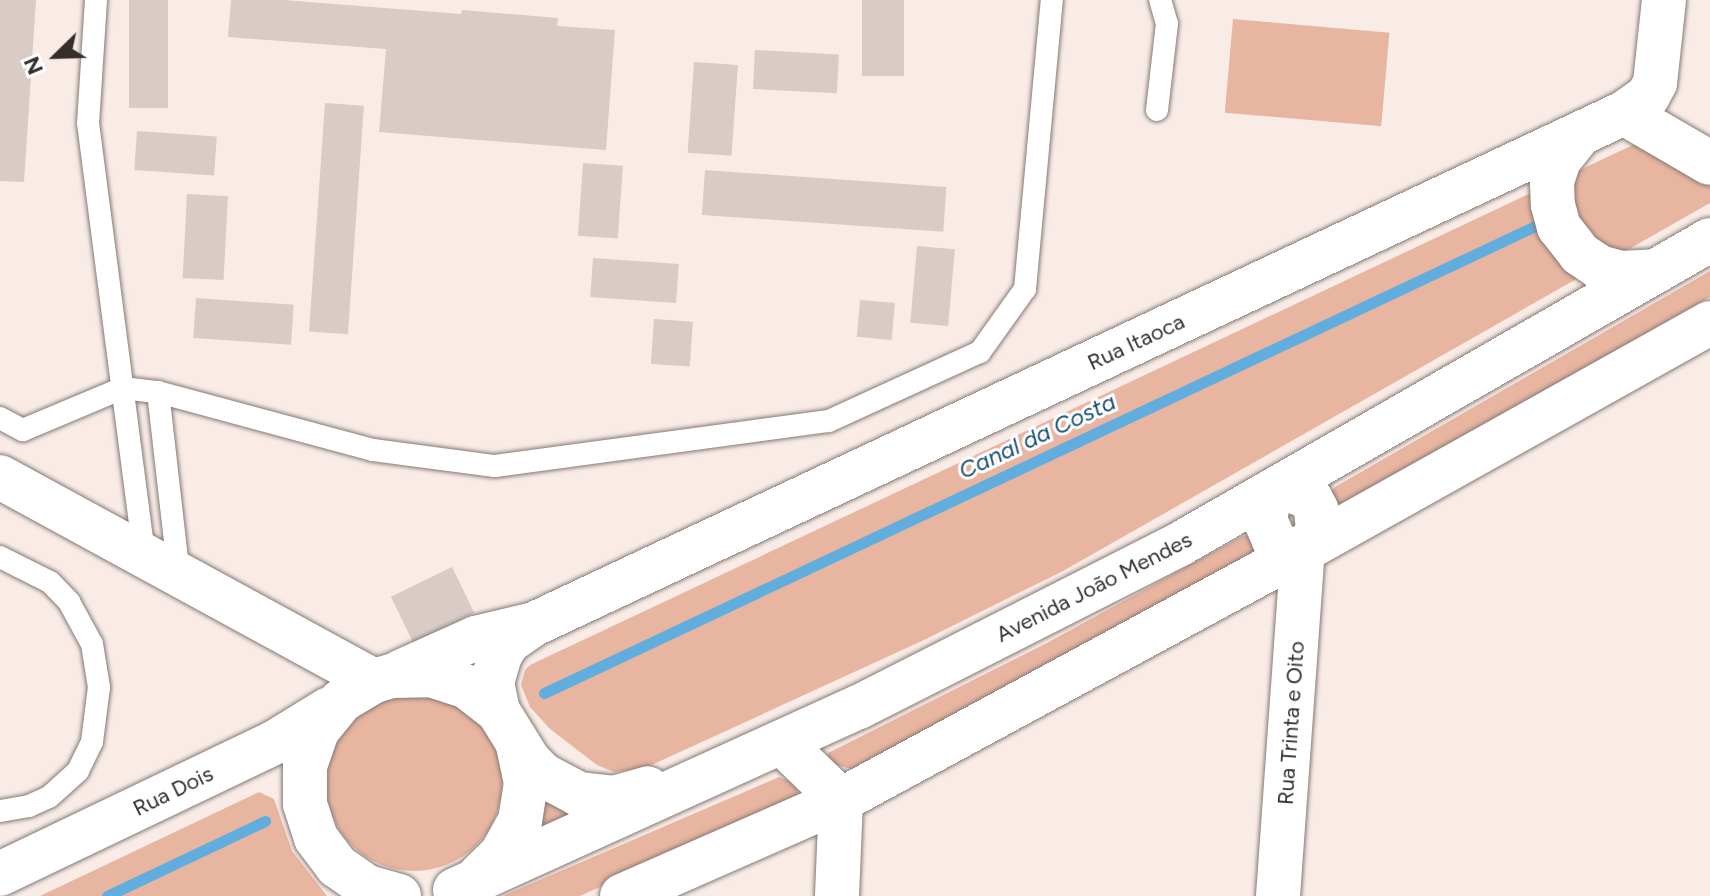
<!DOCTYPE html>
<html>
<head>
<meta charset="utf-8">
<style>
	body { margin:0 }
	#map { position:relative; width:1710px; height:896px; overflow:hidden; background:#f9ece7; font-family:Figtree,sans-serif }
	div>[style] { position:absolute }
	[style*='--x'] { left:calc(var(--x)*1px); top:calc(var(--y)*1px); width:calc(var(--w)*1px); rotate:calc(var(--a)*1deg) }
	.green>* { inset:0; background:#e8b5a1; transform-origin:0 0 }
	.round { border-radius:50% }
	.stream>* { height:11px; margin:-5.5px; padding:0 5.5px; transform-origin:5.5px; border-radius:5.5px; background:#61adde }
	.building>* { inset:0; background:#d9ccc7; transform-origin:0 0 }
	.roads { filter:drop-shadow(0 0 2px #847974) drop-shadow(0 0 2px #847974) }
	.service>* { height:22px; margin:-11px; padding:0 11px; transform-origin:11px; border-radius:11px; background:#fff }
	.minor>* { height:44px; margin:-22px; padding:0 22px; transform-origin:22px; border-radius:22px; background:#fff }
	.secondary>* { height:44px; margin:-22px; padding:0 22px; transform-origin:22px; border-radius:22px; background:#fff }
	span { translate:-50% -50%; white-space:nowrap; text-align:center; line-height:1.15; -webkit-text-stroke:6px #fff; paint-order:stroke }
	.street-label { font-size:22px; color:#342f2d }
	.water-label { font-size:24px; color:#185273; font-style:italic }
	.north { position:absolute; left:16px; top:16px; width:80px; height:80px; -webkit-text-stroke:6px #fff; paint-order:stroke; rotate:247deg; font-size:22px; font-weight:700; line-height:32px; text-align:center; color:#342f2d }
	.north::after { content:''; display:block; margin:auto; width:28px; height:36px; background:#342f2d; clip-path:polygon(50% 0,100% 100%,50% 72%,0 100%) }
</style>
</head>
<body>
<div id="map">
	<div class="green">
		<i style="left:1233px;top:19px;width:157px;height:94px;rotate:5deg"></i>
		<i style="clip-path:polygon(1637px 143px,1710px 169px,1710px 203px,1063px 571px,924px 640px,645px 768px,614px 772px,597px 765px,550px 729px,530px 707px,521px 685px,525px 670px,530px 665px)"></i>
		<i style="clip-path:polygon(1710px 271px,1710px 297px,1338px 508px,1331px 492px,1335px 487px)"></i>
		<i style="clip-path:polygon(1243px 536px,1251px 536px,1265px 549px,855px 770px,828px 763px,828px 753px,1045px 644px)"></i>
		<i class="round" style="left:326px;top:695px;width:176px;height:176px"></i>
		<i style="clip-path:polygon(779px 777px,796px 784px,798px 797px,580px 896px,503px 896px)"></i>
		<i style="clip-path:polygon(259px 792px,274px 799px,292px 851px,327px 896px,40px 896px)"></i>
		<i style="clip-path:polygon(545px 794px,571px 814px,533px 841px)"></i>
	</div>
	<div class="stream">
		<i style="--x:544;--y:693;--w:1110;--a:-25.23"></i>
		<i style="--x:107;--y:896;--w:175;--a:-25.4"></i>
	</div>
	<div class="building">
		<i style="clip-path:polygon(0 0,36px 0,24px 182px,0 181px)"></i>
		<i style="left:129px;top:0;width:39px;height:108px"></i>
		<i style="clip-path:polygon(231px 0,284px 0,461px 14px,462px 10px,558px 18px,557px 26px,615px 30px,606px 150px,379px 132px,386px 49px,228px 37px)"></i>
		<i style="left:862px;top:0;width:42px;height:76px"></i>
		<i style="left:755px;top:50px;width:84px;height:39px;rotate:3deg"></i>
		<i style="left:694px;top:62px;width:44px;height:91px;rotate:4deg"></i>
		<i style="left:325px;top:103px;width:39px;height:229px;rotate:4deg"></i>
		<i style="left:137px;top:131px;width:80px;height:39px;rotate:4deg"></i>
		<i style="left:583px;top:163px;width:40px;height:73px;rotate:4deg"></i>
		<i style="left:705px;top:170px;width:242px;height:45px;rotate:4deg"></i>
		<i style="left:187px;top:194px;width:41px;height:84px;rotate:3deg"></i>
		<i style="left:917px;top:246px;width:38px;height:77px;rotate:5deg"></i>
		<i style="left:593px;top:258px;width:86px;height:39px;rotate:4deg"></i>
		<i style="left:196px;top:298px;width:98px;height:40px;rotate:4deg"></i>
		<i style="left:860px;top:300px;width:35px;height:37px;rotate:5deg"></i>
		<i style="left:654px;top:319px;width:39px;height:45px;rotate:4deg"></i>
		<i style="left:452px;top:567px;width:51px;height:68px;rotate:64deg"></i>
	</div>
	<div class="roads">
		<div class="service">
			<i style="--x:96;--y:0;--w:123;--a:93.7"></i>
			<i style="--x:88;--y:123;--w:437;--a:82.6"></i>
			<i style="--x:1157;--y:110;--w:87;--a:-83.4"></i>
			<i style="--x:1167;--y:24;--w:25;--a:-106"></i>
			<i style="--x:158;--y:392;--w:184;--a:83.5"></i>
			<i style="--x:0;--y:418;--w:26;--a:28"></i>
			<i style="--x:23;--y:430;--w:108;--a:-22.8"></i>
			<i style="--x:123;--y:388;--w:35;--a:7"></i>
			<i style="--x:158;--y:392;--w:223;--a:15.1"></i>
			<i style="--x:373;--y:450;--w:123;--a:7.5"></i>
			<i style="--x:495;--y:466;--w:337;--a:-7.7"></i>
			<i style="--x:829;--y:421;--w:166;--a:-24.6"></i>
			<i style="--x:980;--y:352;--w:77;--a:-54.5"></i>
			<i style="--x:1025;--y:289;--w:290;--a:-84.7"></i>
			<i style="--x:0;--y:557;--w:56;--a:26.6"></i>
			<i style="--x:50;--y:582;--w:28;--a:46"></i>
			<i style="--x:69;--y:602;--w:48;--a:61.3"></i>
			<i style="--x:92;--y:644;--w:44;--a:80.8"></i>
			<i style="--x:99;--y:687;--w:55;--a:97.3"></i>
			<i style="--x:92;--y:742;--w:32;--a:116"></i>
			<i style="--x:78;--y:771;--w:39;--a:138"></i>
			<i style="--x:49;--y:797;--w:22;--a:156"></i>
			<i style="--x:29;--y:806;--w:29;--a:170"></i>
		</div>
		<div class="minor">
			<i style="--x:1624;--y:113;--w:29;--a:-35"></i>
			<i style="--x:1648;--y:96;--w:15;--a:-62"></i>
			<i style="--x:1655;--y:83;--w:83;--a:-83.8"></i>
			<i style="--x:0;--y:477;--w:426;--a:28.6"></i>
			<i style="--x:782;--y:743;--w:82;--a:44"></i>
			<i style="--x:841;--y:800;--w:96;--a:92.4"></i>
			<i style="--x:622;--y:896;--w:239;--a:-23.7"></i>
			<i style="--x:841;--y:800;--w:532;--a:-28.4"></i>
			<i style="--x:1309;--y:547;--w:459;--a:-29.2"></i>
			<i style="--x:1278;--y:896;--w:346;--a:-85.9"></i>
		</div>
		<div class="secondary">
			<i style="--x:1580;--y:134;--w:33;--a:129"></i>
			<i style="--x:1559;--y:160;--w:23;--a:108"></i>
			<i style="--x:1552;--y:182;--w:23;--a:88"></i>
			<i style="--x:1553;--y:205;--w:23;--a:75"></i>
			<i style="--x:1559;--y:227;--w:34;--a:52"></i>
			<i style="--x:1580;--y:254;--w:23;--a:34"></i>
			<i style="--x:1599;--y:267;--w:23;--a:15"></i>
			<i style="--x:1621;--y:273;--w:35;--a:-3"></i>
			<i style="--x:1287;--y:489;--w:25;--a:21"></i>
			<i style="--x:1310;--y:498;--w:13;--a:61"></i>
			<i style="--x:1316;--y:509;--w:23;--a:85"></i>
			<i style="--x:1318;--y:532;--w:24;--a:128"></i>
			<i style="--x:1303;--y:551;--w:21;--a:-169"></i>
			<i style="--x:1282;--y:547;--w:11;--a:-139"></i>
			<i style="--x:1274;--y:540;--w:22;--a:-114"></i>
			<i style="--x:1265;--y:520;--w:21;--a:-79"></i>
			<i style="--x:1269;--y:499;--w:11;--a:-52"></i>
			<i style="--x:1276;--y:490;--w:11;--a:-5"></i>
			<i style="--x:400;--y:672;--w:83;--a:-24.1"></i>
			<i style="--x:476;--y:638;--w:56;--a:-13.5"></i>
			<i style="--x:498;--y:711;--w:29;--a:-102"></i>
			<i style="--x:492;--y:683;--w:29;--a:-74"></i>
			<i style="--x:500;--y:655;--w:15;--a:-58"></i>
			<i style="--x:508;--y:642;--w:29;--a:-35"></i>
			<i style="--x:532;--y:625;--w:1206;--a:-25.12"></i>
			<i style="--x:1624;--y:113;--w:99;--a:30.2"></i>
			<i style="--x:0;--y:874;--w:307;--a:-25.6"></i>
			<i style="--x:277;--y:741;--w:61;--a:-31.6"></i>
			<i style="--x:480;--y:875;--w:29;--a:-44"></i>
			<i style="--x:501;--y:855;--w:39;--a:-61"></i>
			<i style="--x:520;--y:821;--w:38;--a:-81"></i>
			<i style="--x:526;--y:783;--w:39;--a:-102"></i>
			<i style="--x:455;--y:890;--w:444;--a:-24.4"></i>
			<i style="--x:859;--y:707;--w:360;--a:-26.9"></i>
			<i style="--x:1180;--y:544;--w:611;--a:-29.84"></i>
			<i style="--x:399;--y:896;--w:33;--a:-164"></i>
			<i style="--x:367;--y:887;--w:37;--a:-145"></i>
			<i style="--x:337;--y:866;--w:35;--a:-127"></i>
			<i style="--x:316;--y:838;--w:36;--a:-108"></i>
			<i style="--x:305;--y:804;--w:38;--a:-90"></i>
			<i style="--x:305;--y:766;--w:37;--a:-71"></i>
			<i style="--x:317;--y:731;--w:38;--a:-51"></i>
			<i style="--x:341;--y:701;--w:39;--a:-31"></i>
			<i style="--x:374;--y:681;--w:19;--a:-16"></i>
			<i style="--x:392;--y:676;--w:39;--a:-1"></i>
			<i style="--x:431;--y:675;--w:38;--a:18"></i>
			<i style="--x:467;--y:687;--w:39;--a:38"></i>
			<i style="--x:498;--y:711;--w:59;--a:58.2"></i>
			<i style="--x:529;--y:761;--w:20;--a:45"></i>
			<i style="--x:543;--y:775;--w:40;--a:28"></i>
			<i style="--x:578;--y:794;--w:36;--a:6"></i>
			<i style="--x:614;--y:798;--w:35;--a:-16"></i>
		</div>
	</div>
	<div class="street-label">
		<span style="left:1136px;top:342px;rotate:-25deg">Rua Itaoca</span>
		<span style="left:1094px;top:587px;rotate:-27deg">Avenida João Mendes</span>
		<span style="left:1291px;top:723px;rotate:-86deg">Rua Trinta e Oito</span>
		<span style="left:173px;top:791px;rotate:-26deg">Rua Dois</span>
	</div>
	<div class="water-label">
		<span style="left:1037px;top:436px;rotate:-25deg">Canal da Costa</span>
	</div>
	<div class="north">N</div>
</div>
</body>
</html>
